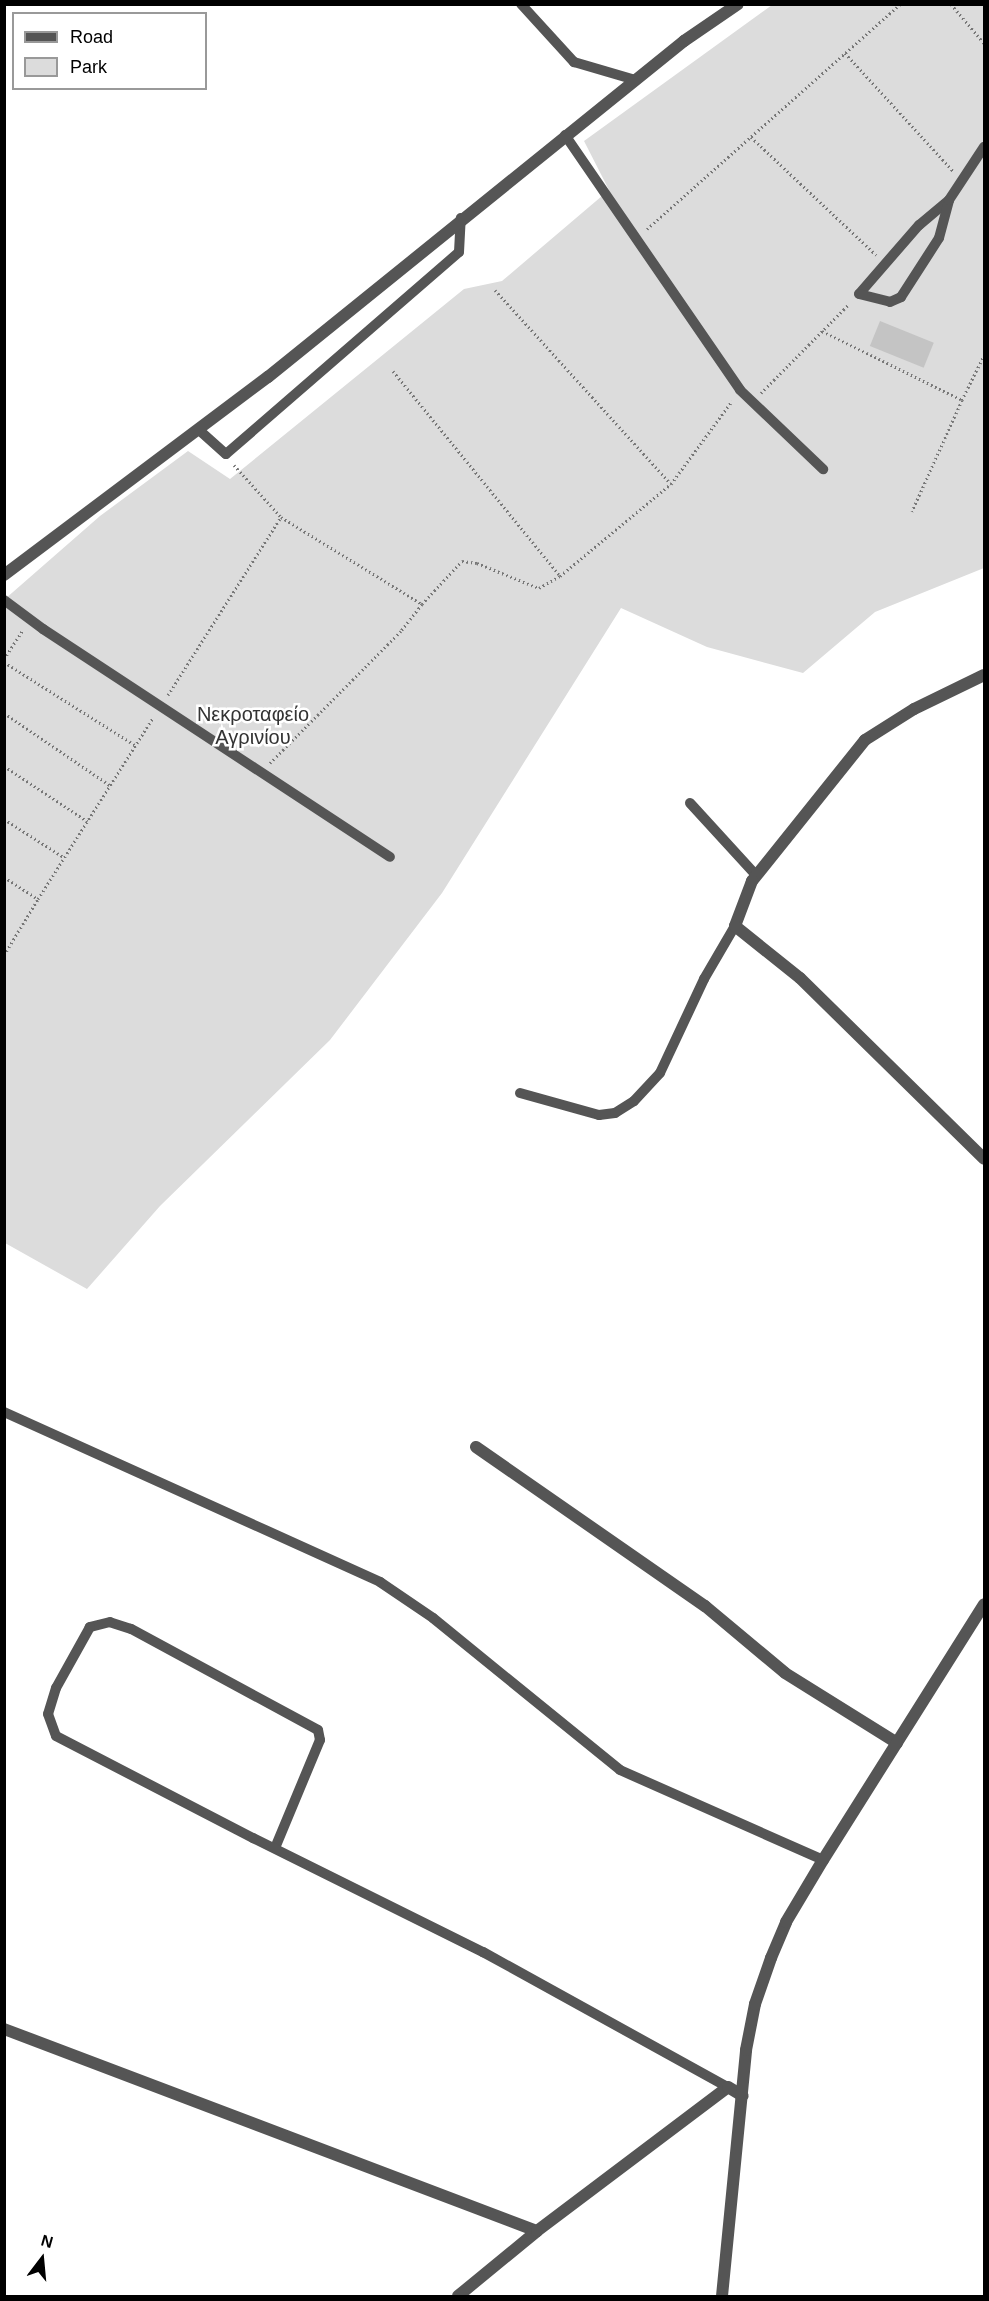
<!DOCTYPE html>
<html>
<head>
<meta charset="utf-8">
<style>
	body { margin:0 }
	#map { position:relative; width:989px; height:2301px; overflow:hidden; background:#fff; font-family:Helvetica,sans-serif }
	div>[style] { position:absolute }
	[style*='--x'] { left:calc(var(--x)*1px); top:calc(var(--y)*1px); width:calc(var(--w)*1px); rotate:calc(var(--a)*1deg) }
	.green>* { inset:0; background:#dcdcdc }
	.building>* { inset:0; background:#c4c4c4; transform-origin:0 0 }
	.path>* { height:3px; margin-top:-1.5px; transform-origin:0; background:repeating-linear-gradient(90deg,#777 0 1.5px,transparent 0 4.5px) }
	.service>* { height:10px; margin:-5px; padding:0 5px; transform-origin:5px; border-radius:5px; background:#555 }
	.minor>* { height:12px; margin:-6px; padding:0 6px; transform-origin:6px; border-radius:6px; background:#555 }
	.tertiary>* { height:12px; margin:-6px; padding:0 6px; transform-origin:6px; border-radius:6px; background:#555 }
	span { translate:-50% -50%; white-space:nowrap; text-align:center; line-height:1.15; -webkit-text-stroke:5px #fff; paint-order:stroke }
	.park-label { font-size:20px; color:#333 }
	.frame { position:absolute; inset:0; border:6px solid #000; pointer-events:none }
	.legend { position:absolute; left:12px; top:12px; width:195px; height:78px; box-sizing:border-box; background:#fff; border:2px solid #999; margin:0; padding:8px 10px; list-style:none; font-size:18px; color:#000 }
	.legend li { display:flex; align-items:center; gap:12px; height:30px }
	.legend b { width:30px; border:2px solid #999 }
	.north { position:absolute; left:12px; top:2229px; width:60px; height:60px; -webkit-text-stroke:4px #fff; paint-order:stroke; rotate:16deg; font-size:16px; font-weight:700; line-height:24px; text-align:center; color:#000 }
	.north::after { content:''; display:block; margin:auto; width:21px; height:27px; background:#000; clip-path:polygon(50% 0,100% 100%,50% 72%,0 100%) }
</style>
</head>
<body>
<div id="map">
	<div class="green">
		<i style="clip-path:polygon(772px 5px,984px 5px,984px 568px,875px 612px,803px 673px,707px 647px,621px 608px,442px 893px,330px 1040px,160px 1206px,87px 1289px,5px 1243px,5px 599px,100px 516px,188px 451px,230px 479px,464px 289px,502px 281px,609px 190px,584px 141px)"></i>
	</div>
	<div class="building">
		<i style="left:880px;top:321px;width:58px;height:27px;rotate:22deg"></i>
	</div>
	<div class="path">
		<i style="--x:951;--y:4;--w:51;--a:49.8"></i>
		<i style="--x:845;--y:53;--w:160;--a:47.5"></i>
		<i style="--x:751;--y:137;--w:172;--a:43.3"></i>
		<i style="--x:647;--y:229;--w:339;--a:-41.6"></i>
		<i style="--x:495;--y:290;--w:262;--a:47.8"></i>
		<i style="--x:822;--y:331;--w:156;--a:26.2"></i>
		<i style="--x:962;--y:400;--w:122;--a:114.2"></i>
		<i style="--x:393;--y:371;--w:264;--a:50.8"></i>
		<i style="--x:560;--y:576;--w:144;--a:-39.7"></i>
		<i style="--x:671;--y:484;--w:103;--a:-53.7"></i>
		<i style="--x:761;--y:393;--w:125;--a:-45.3"></i>
		<i style="--x:962;--y:400;--w:50;--a:-63.9"></i>
		<i style="--x:234;--y:465;--w:70;--a:47.9"></i>
		<i style="--x:281;--y:517;--w:166;--a:31.7"></i>
		<i style="--x:422;--y:604;--w:34;--a:128"></i>
		<i style="--x:401;--y:631;--w:186;--a:134.8"></i>
		<i style="--x:422;--y:604;--w:59;--a:-47.1"></i>
		<i style="--x:462;--y:561;--w:15;--a:8"></i>
		<i style="--x:477;--y:563;--w:67;--a:22"></i>
		<i style="--x:539;--y:588;--w:24;--a:-30"></i>
		<i style="--x:4;--y:659;--w:35;--a:-57"></i>
		<i style="--x:4;--y:662;--w:155;--a:32.4"></i>
		<i style="--x:168;--y:695;--w:211;--a:-57.6"></i>
		<i style="--x:4;--y:713;--w:130;--a:34.3"></i>
		<i style="--x:4;--y:766;--w:100;--a:33.5"></i>
		<i style="--x:4;--y:819;--w:72;--a:32.6"></i>
		<i style="--x:4;--y:877;--w:40;--a:32.9"></i>
		<i style="--x:38;--y:899;--w:214;--a:-57.6"></i>
		<i style="--x:4;--y:955;--w:66;--a:-58.7"></i>
	</div>
	<div class="service">
		<i style="--x:521;--y:4;--w:79;--a:47.6"></i>
		<i style="--x:574;--y:62;--w:64;--a:16.4"></i>
		<i style="--x:565;--y:135;--w:309;--a:55.5"></i>
		<i style="--x:740;--y:390;--w:115;--a:43.6"></i>
		<i style="--x:949;--y:200;--w:39;--a:140"></i>
		<i style="--x:919;--y:225;--w:91;--a:131"></i>
		<i style="--x:859;--y:294;--w:32;--a:14"></i>
		<i style="--x:890;--y:302;--w:12;--a:-24"></i>
		<i style="--x:901;--y:297;--w:70;--a:-57.2"></i>
		<i style="--x:939;--y:238;--w:39;--a:-75"></i>
		<i style="--x:949;--y:200;--w:64;--a:-56.6"></i>
		<i style="--x:199;--y:430;--w:36;--a:42"></i>
		<i style="--x:226;--y:454;--w:308;--a:-40.9"></i>
		<i style="--x:459;--y:252;--w:34;--a:-87"></i>
		<i style="--x:4;--y:600;--w:49;--a:36.6"></i>
		<i style="--x:43;--y:629;--w:415;--a:33.3"></i>
		<i style="--x:690;--y:803;--w:98;--a:47.5"></i>
		<i style="--x:520;--y:1093;--w:82;--a:15.6"></i>
		<i style="--x:599;--y:1115;--w:16;--a:-7"></i>
		<i style="--x:615;--y:1113;--w:22;--a:-32"></i>
		<i style="--x:634;--y:1101;--w:38;--a:-47"></i>
		<i style="--x:660;--y:1073;--w:104;--a:-64.9"></i>
		<i style="--x:704;--y:979;--w:61;--a:-59.7"></i>
		<i style="--x:4;--y:1412;--w:413;--a:24.3"></i>
		<i style="--x:380;--y:1582;--w:64;--a:34.2"></i>
		<i style="--x:433;--y:1618;--w:241;--a:39.1"></i>
		<i style="--x:620;--y:1770;--w:222;--a:23.9"></i>
		<i style="--x:275;--y:1848;--w:117;--a:-67.4"></i>
		<i style="--x:320;--y:1740;--w:10;--a:-101"></i>
		<i style="--x:318;--y:1730;--w:213;--a:-151.6"></i>
		<i style="--x:131;--y:1629;--w:22;--a:-162"></i>
		<i style="--x:110;--y:1622;--w:21;--a:166"></i>
		<i style="--x:90;--y:1627;--w:70;--a:119.1"></i>
		<i style="--x:56;--y:1688;--w:27;--a:107"></i>
		<i style="--x:48;--y:1714;--w:23;--a:70"></i>
		<i style="--x:56;--y:1736;--w:222;--a:27.4"></i>
		<i style="--x:253;--y:1838;--w:257;--a:26.4"></i>
		<i style="--x:483;--y:1952;--w:280;--a:28.9"></i>
	</div>
	<div class="minor">
		<i style="--x:984;--y:675;--w:78;--a:154.1"></i>
		<i style="--x:914;--y:709;--w:58;--a:147.7"></i>
		<i style="--x:865;--y:740;--w:181;--a:128.7"></i>
		<i style="--x:752;--y:881;--w:48;--a:110.7"></i>
		<i style="--x:735;--y:926;--w:83;--a:38.7"></i>
		<i style="--x:800;--y:978;--w:258;--a:44.5"></i>
		<i style="--x:476;--y:1447;--w:279;--a:34.8"></i>
		<i style="--x:705;--y:1606;--w:104;--a:39.9"></i>
		<i style="--x:785;--y:1673;--w:132;--a:32"></i>
		<i style="--x:4;--y:2029;--w:570;--a:20.76"></i>
		<i style="--x:458;--y:2296;--w:102;--a:-39.4"></i>
		<i style="--x:537;--y:2231;--w:239;--a:-37"></i>
		<i style="--x:728;--y:2087;--w:17;--a:31"></i>
	</div>
	<div class="tertiary">
		<i style="--x:4;--y:575;--w:330;--a:-36.9"></i>
		<i style="--x:268;--y:377;--w:535;--a:-38.93"></i>
		<i style="--x:684;--y:41;--w:65;--a:-34.4"></i>
		<i style="--x:722;--y:2296;--w:247;--a:-84.4"></i>
		<i style="--x:746;--y:2050;--w:47;--a:-78.9"></i>
		<i style="--x:755;--y:2004;--w:49;--a:-70.8"></i>
		<i style="--x:771;--y:1958;--w:39;--a:-67"></i>
		<i style="--x:786;--y:1922;--w:72;--a:-59.2"></i>
		<i style="--x:823;--y:1860;--w:302;--a:-57.8"></i>
	</div>
	<div class="park-label">
		<span style="left:253px;top:726px">Νεκροταφείο<br>Αγρινίου</span>
	</div>
	<div class="frame"></div>
	<ul class="legend">
	<li><b style="height:8px;background:#555"></b>Road</li>
	<li><b style="height:16px;background:#dcdcdc"></b>Park</li>
	</ul>
	<div class="north">N</div>
</div>
</body>
</html>
